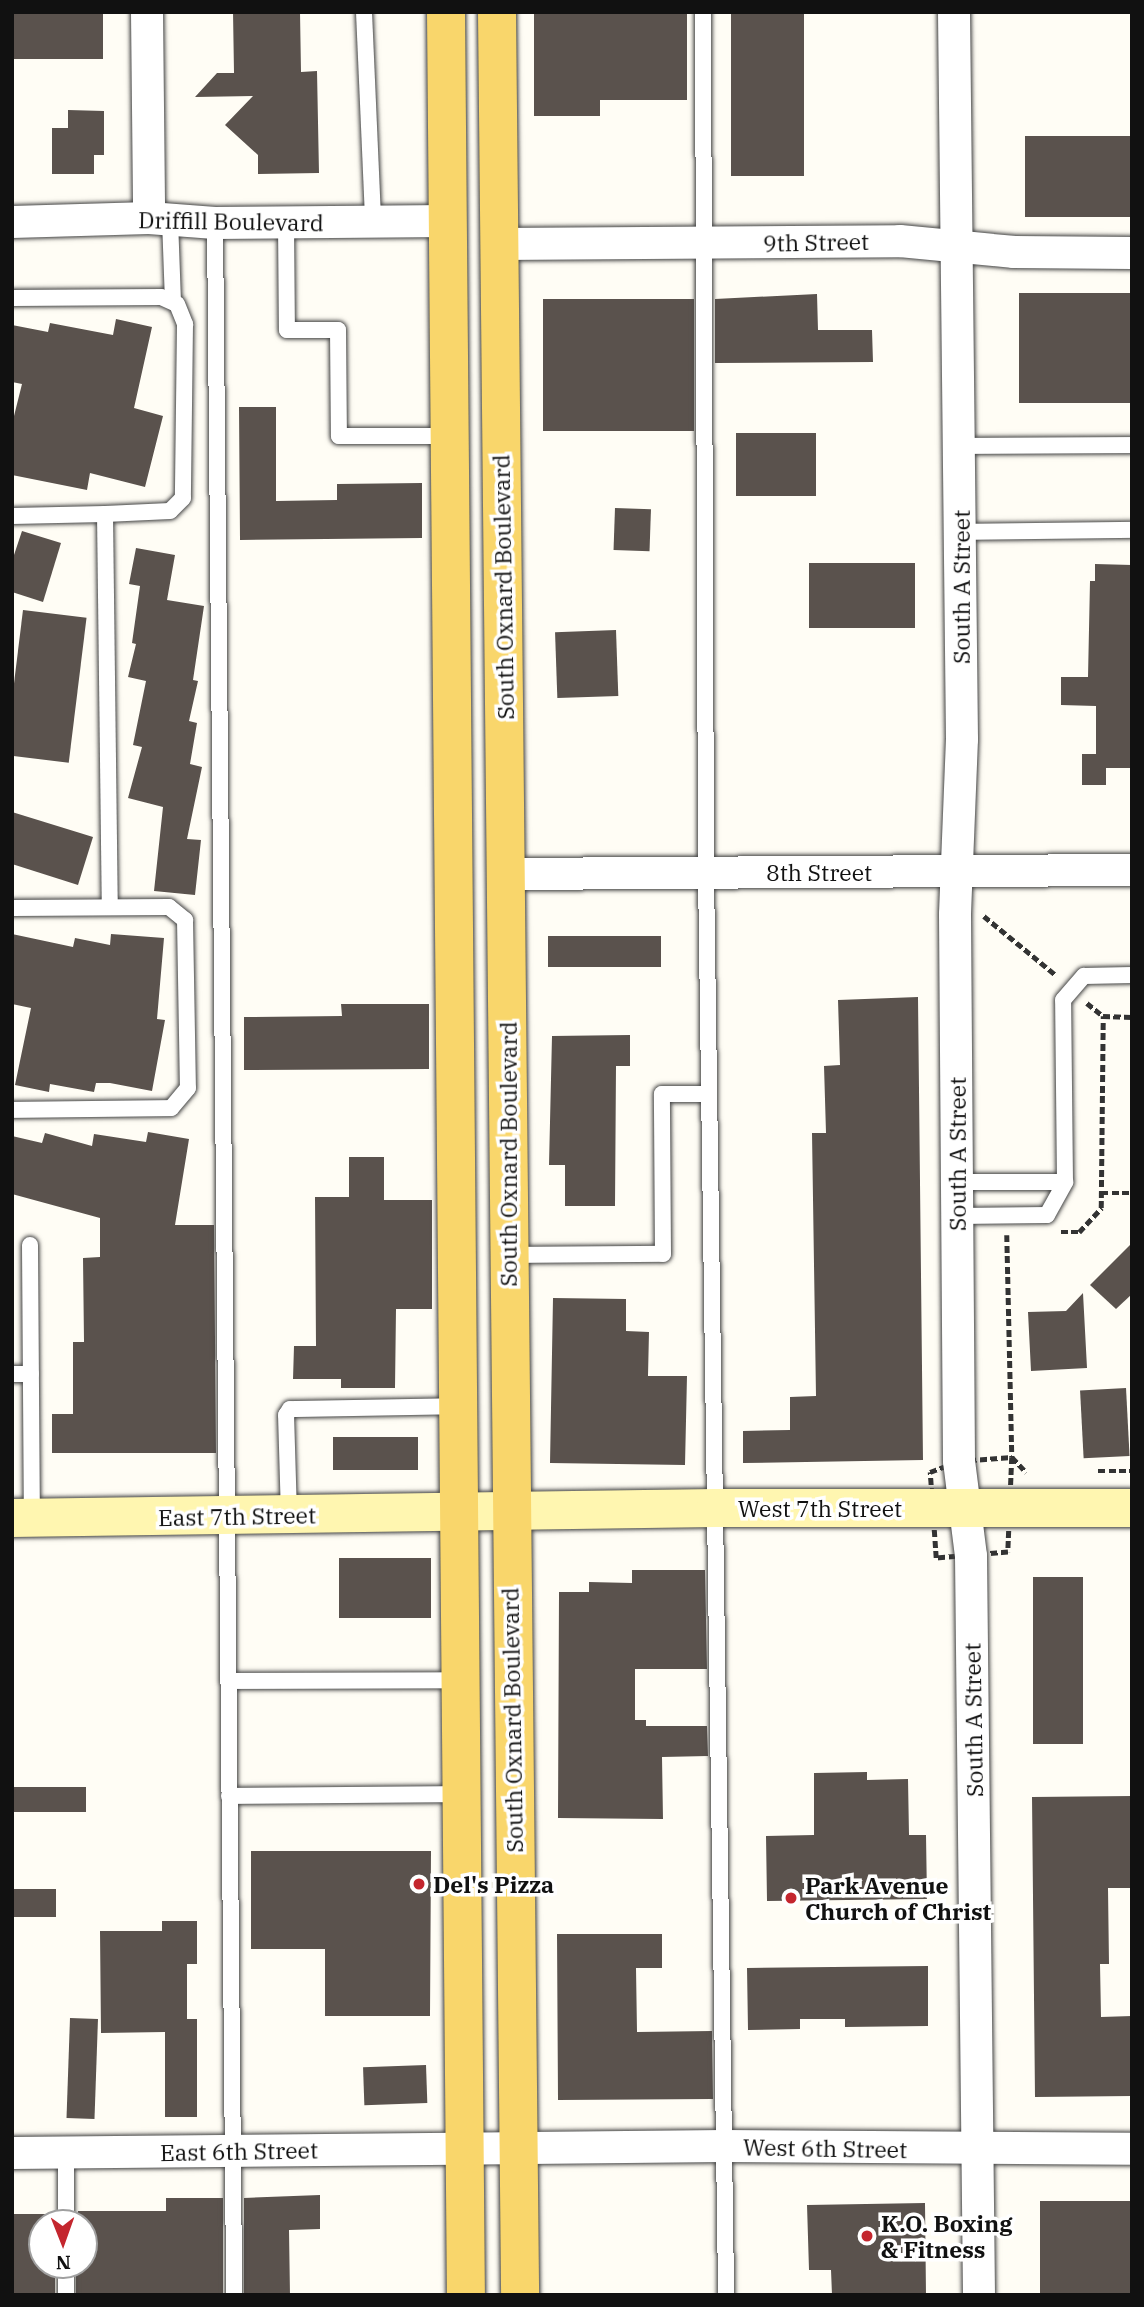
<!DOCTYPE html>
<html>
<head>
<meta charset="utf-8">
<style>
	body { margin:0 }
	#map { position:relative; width:1144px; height:2307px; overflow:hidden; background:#fffdf5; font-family:"IBM Plex Serif",serif }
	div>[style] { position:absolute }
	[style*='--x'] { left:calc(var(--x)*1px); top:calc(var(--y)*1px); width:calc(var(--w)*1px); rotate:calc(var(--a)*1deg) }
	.building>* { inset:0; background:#5a524d; transform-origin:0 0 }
	.path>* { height:4.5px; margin-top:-2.25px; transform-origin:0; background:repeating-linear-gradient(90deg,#333 0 7px,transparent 0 10.5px) }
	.roads { filter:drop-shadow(0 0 2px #444) drop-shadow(0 0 2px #444) }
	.lane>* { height:16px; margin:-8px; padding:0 8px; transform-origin:8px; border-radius:8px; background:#fff }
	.street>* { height:32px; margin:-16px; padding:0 16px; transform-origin:16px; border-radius:16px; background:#fff }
	.secondary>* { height:38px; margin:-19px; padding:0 19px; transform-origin:19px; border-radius:19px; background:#fff6b0 }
	.primary>* { height:38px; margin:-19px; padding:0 19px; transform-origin:19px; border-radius:19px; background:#f9d66b }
	.dots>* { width:19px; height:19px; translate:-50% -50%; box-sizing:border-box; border:4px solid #fff; border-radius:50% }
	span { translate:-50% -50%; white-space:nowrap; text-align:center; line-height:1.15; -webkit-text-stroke:7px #fff; paint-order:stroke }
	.street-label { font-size:23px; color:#111 }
	.poi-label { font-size:23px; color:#111; font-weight:700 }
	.left { translate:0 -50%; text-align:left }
	.frame { position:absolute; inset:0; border:14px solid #111; pointer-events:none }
	.north { position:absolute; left:28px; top:2209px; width:70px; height:70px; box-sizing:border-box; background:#fff; border:2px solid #a0a0a0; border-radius:50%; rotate:179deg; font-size:19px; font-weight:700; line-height:28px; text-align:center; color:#111 }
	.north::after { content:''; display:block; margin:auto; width:24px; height:32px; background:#c4262e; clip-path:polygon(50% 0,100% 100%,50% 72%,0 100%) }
</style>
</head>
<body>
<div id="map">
	<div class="building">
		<i style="left:12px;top:12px;width:91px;height:47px"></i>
		<i style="clip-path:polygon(233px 12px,300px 12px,301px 72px,317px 71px,319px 173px,258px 174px,258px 155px,225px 125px,253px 96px,195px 97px,217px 73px,234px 73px)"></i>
		<i style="clip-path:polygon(534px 12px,687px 12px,687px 100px,600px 100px,600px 116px,534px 116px)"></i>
		<i style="left:731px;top:12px;width:73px;height:164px"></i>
		<i style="clip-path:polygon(68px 110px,104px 111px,104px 155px,94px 155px,94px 174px,52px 174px,52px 128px,68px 128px)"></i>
		<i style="left:1025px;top:136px;width:107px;height:81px"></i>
		<i style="left:1132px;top:293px;width:110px;height:113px;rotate:90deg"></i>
		<i style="clip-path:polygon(817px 294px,818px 330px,872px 330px,873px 362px,715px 363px,715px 299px)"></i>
		<i style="left:543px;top:299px;width:151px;height:132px"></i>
		<i style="clip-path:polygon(116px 319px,152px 327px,134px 408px,163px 416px,145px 487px,90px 473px,87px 490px,12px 475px,12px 424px,22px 384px,12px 382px,12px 325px,48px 332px,50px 323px,113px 335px)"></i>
		<i style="clip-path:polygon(239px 407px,276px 407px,276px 501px,337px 500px,337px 484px,422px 483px,422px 538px,240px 540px)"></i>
		<i style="left:736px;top:433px;width:80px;height:63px"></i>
		<i style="left:615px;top:508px;width:36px;height:42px;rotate:2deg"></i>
		<i style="clip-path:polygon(22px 531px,61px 543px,43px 602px,12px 592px,12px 561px)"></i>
		<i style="clip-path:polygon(136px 548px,175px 555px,167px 600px,204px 606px,193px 680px,198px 681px,189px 721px,197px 723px,190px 764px,202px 767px,187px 839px,201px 840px,195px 895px,154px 891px,163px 807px,128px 798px,142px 747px,133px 745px,146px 681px,128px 677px,136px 644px,132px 643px,140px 586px,129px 584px)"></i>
		<i style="left:809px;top:563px;width:106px;height:65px"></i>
		<i style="clip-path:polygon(1095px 564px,1132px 565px,1132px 768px,1106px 768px,1106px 785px,1082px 785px,1082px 754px,1096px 754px,1096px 706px,1061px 705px,1061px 677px,1088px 677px,1090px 581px,1095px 581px)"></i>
		<i style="left:23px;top:610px;width:64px;height:146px;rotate:7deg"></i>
		<i style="left:616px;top:630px;width:66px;height:61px;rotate:88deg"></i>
		<i style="clip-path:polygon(12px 812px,93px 837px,78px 885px,12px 864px)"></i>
		<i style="clip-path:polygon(12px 934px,73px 947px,75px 938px,110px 945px,111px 934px,164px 938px,157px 1019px,165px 1020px,152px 1091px,110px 1083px,96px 1083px,94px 1092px,50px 1084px,49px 1092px,15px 1085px,31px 1008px,12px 1004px)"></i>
		<i style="left:548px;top:936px;width:113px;height:31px"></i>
		<i style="clip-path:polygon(918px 997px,923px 1460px,743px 1463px,743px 1431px,790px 1430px,790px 1397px,816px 1396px,812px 1133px,826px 1133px,824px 1066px,840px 1065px,838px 1000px)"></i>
		<i style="clip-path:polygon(341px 1004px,429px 1004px,429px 1069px,244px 1070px,244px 1017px,342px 1016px)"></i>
		<i style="clip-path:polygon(630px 1035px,630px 1066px,616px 1066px,615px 1206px,565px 1206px,565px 1165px,549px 1165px,552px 1036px)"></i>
		<i style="clip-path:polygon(148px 1132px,189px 1139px,175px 1225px,214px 1225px,216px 1453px,52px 1453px,52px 1414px,73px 1414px,73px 1342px,84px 1342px,83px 1258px,100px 1257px,100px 1218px,12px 1194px,12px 1136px,42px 1143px,45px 1133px,92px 1146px,94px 1134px,146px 1142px)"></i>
		<i style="clip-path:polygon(349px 1157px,384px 1157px,384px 1200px,432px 1200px,432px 1309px,396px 1309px,395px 1388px,341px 1388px,341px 1379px,293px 1379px,294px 1346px,316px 1346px,315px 1197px,349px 1197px)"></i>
		<i style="clip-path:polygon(1132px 1243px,1132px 1294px,1116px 1309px,1090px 1285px)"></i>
		<i style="clip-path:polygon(1083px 1293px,1087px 1368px,1031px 1371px,1028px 1312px,1066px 1311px)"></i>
		<i style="clip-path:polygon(553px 1298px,626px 1299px,626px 1331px,649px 1332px,648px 1376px,687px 1376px,685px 1465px,550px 1463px)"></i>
		<i style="left:1126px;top:1388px;width:68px;height:46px;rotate:87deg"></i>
		<i style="left:333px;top:1437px;width:85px;height:33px"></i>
		<i style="left:431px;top:1558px;width:60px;height:92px;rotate:90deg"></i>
		<i style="clip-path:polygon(632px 1570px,705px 1570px,707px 1669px,635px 1669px,635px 1720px,646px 1720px,646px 1726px,707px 1726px,708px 1756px,662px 1757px,663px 1819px,558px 1818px,559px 1592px,589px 1592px,589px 1582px,632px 1583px)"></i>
		<i style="left:1083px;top:1577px;width:167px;height:50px;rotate:90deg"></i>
		<i style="clip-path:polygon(867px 1772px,867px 1780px,908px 1779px,909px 1835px,926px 1835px,927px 1899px,767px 1901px,766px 1836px,814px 1835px,814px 1773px)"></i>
		<i style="left:12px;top:1787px;width:74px;height:25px"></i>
		<i style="clip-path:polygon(1132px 1796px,1132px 1888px,1108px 1888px,1109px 1964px,1100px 1964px,1101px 2017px,1132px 2016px,1132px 2096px,1035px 2097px,1032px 1797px)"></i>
		<i style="clip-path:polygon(251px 1851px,431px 1851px,430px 2016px,325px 2016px,325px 1949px,251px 1949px)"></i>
		<i style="left:12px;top:1889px;width:44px;height:28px"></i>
		<i style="clip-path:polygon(162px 1921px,197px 1921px,197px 1964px,187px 1964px,187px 2019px,197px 2019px,197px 2117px,165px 2117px,165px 2032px,101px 2033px,100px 1931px,162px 1931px)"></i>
		<i style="clip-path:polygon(557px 1934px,662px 1934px,662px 1968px,636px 1968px,637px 2032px,712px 2031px,713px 2099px,558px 2100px)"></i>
		<i style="clip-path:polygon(928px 1966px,928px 2026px,845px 2027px,845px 2019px,800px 2019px,800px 2029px,748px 2030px,747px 1968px)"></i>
		<i style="left:70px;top:2018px;width:28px;height:100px;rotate:2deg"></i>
		<i style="left:426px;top:2065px;width:38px;height:63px;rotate:88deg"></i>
		<i style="clip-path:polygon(320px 2195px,320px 2229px,289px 2230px,290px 2295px,244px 2295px,244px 2198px)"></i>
		<i style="clip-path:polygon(166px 2198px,223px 2198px,223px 2295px,76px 2295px,76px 2265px,84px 2265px,84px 2223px,76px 2223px,78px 2211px,166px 2211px)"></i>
		<i style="left:1040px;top:2201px;width:92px;height:94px"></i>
		<i style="clip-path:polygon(925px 2203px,926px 2295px,832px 2295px,831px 2270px,809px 2270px,807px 2205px)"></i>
		<i style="clip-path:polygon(12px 2214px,55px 2214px,55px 2223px,42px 2223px,42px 2265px,55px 2265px,55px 2295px,12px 2295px)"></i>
	</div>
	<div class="path">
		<i style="--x:984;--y:916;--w:94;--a:39.4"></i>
		<i style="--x:1087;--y:1003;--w:21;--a:39"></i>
		<i style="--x:1101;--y:1193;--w:31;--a:0"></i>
		<i style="--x:1061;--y:1232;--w:18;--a:0"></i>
		<i style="--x:1079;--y:1232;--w:33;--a:-47"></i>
		<i style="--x:1101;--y:1208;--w:192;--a:-89.4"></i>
		<i style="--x:1103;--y:1016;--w:29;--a:2"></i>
		<i style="--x:1007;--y:1235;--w:222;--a:88.7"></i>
		<i style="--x:1012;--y:1457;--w:21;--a:47"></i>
		<i style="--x:1012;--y:1457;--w:95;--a:92.4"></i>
		<i style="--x:1008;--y:1552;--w:72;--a:175.2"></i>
		<i style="--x:936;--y:1558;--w:86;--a:-94"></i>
		<i style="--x:930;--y:1472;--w:31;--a:-21"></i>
		<i style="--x:959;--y:1461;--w:53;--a:-4.3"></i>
		<i style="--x:1098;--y:1471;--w:34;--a:0"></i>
	</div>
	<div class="roads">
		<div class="lane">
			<i style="--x:364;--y:12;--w:210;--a:87.5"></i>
			<i style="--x:703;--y:12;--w:860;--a:89.8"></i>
			<i style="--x:706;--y:872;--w:1423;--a:89.19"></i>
			<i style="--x:170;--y:220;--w:82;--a:87.9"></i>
			<i style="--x:215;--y:223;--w:2072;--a:89.47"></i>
			<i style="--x:286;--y:223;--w:107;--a:89.5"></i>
			<i style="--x:287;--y:330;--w:51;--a:0"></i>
			<i style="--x:338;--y:330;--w:106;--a:89.5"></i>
			<i style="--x:339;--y:436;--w:110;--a:0"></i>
			<i style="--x:12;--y:298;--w:149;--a:-0.4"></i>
			<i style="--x:161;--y:297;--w:17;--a:24"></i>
			<i style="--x:177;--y:304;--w:22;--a:68"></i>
			<i style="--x:185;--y:324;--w:174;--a:90.7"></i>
			<i style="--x:183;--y:498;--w:18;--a:135"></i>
			<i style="--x:170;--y:511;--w:65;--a:177.4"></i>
			<i style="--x:959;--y:446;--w:173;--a:-0.3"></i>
			<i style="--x:12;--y:516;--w:93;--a:-1.2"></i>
			<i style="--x:105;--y:514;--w:393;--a:89.3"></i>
			<i style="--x:960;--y:532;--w:172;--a:-0.7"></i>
			<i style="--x:12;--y:908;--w:157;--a:-0.4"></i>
			<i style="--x:169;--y:907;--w:21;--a:39"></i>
			<i style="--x:185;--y:920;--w:168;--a:89"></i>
			<i style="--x:188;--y:1088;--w:26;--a:130"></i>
			<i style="--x:171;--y:1108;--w:159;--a:179.3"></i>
			<i style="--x:957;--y:1182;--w:108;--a:0"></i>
			<i style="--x:957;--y:1216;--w:90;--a:-0.6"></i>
			<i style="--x:1047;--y:1215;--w:38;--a:-61"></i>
			<i style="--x:1065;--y:1182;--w:182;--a:-90.6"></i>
			<i style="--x:1063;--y:1000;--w:32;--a:-49"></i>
			<i style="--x:1084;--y:976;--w:48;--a:-1.2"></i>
			<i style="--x:30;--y:1245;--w:273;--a:89.6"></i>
			<i style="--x:509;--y:1255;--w:154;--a:-0.4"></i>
			<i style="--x:663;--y:1254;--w:160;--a:-90.4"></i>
			<i style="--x:662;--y:1094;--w:47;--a:0"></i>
			<i style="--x:12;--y:1374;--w:19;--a:0"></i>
			<i style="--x:289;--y:1515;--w:100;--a:-91.7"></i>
			<i style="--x:286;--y:1415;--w:7;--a:-56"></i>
			<i style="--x:290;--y:1409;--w:170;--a:-1"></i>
			<i style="--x:228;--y:1681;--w:234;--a:-0.2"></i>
			<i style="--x:229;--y:1796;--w:234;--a:-0.5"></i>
			<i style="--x:66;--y:2152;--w:71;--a:90"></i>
			<i style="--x:66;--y:2265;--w:30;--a:90"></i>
		</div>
		<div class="street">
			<i style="--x:147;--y:12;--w:206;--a:89.4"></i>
			<i style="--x:954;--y:12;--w:727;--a:89.37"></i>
			<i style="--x:962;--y:739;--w:176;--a:92.3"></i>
			<i style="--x:955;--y:915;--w:546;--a:89.58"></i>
			<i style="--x:959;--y:1461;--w:96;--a:82.8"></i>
			<i style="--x:971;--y:1556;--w:739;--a:89.38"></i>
			<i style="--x:12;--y:222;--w:137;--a:-1.7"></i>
			<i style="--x:149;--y:218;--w:66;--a:4.3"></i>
			<i style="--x:215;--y:223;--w:234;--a:-0.5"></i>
			<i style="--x:500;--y:244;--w:400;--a:-0.4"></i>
			<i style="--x:900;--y:241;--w:115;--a:5.5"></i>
			<i style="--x:1014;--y:252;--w:118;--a:0.5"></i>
			<i style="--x:507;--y:874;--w:625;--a:-0.37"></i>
			<i style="--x:12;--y:2153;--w:712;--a:-0.56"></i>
			<i style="--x:724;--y:2146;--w:408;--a:0.4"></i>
		</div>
		<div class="secondary">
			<i style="--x:12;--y:1518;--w:704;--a:-0.81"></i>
			<i style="--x:716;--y:1508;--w:416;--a:0"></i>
		</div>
		<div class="primary">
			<i style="--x:446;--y:12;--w:2283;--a:89.5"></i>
			<i style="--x:497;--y:12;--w:2283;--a:89.42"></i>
		</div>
	</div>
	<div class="dots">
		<i style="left:419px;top:1884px;background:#c4262e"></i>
		<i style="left:791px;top:1898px;background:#c4262e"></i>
		<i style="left:867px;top:2236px;background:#c4262e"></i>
	</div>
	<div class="street-label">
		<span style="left:231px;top:221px;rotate:1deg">Driffill Boulevard</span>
		<span style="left:816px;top:242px;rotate:-1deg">9th Street</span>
		<span style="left:503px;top:587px;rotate:-91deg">South Oxnard Boulevard</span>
		<span style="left:961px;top:587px;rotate:-90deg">South A Street</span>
		<span style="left:819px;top:872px">8th Street</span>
		<span style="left:508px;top:1154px;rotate:-90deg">South Oxnard Boulevard</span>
		<span style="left:957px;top:1154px;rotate:-90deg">South A Street</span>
		<span style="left:820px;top:1508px">West 7th Street</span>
		<span style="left:237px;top:1516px;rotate:-1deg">East 7th Street</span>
		<span style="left:512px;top:1720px;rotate:-91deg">South Oxnard Boulevard</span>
		<span style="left:973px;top:1720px;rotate:-91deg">South A Street</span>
		<span style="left:825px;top:2148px;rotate:1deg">West 6th Street</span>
		<span style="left:239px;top:2151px;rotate:-1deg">East 6th Street</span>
	</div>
	<div class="poi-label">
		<span class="left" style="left:433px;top:1884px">Del's Pizza</span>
		<span class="left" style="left:805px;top:1898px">Park Avenue<br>Church of Christ</span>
		<span class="left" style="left:881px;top:2236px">K.O. Boxing<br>&amp; Fitness</span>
	</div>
	<div class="frame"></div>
	<div class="north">N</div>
</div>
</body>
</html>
